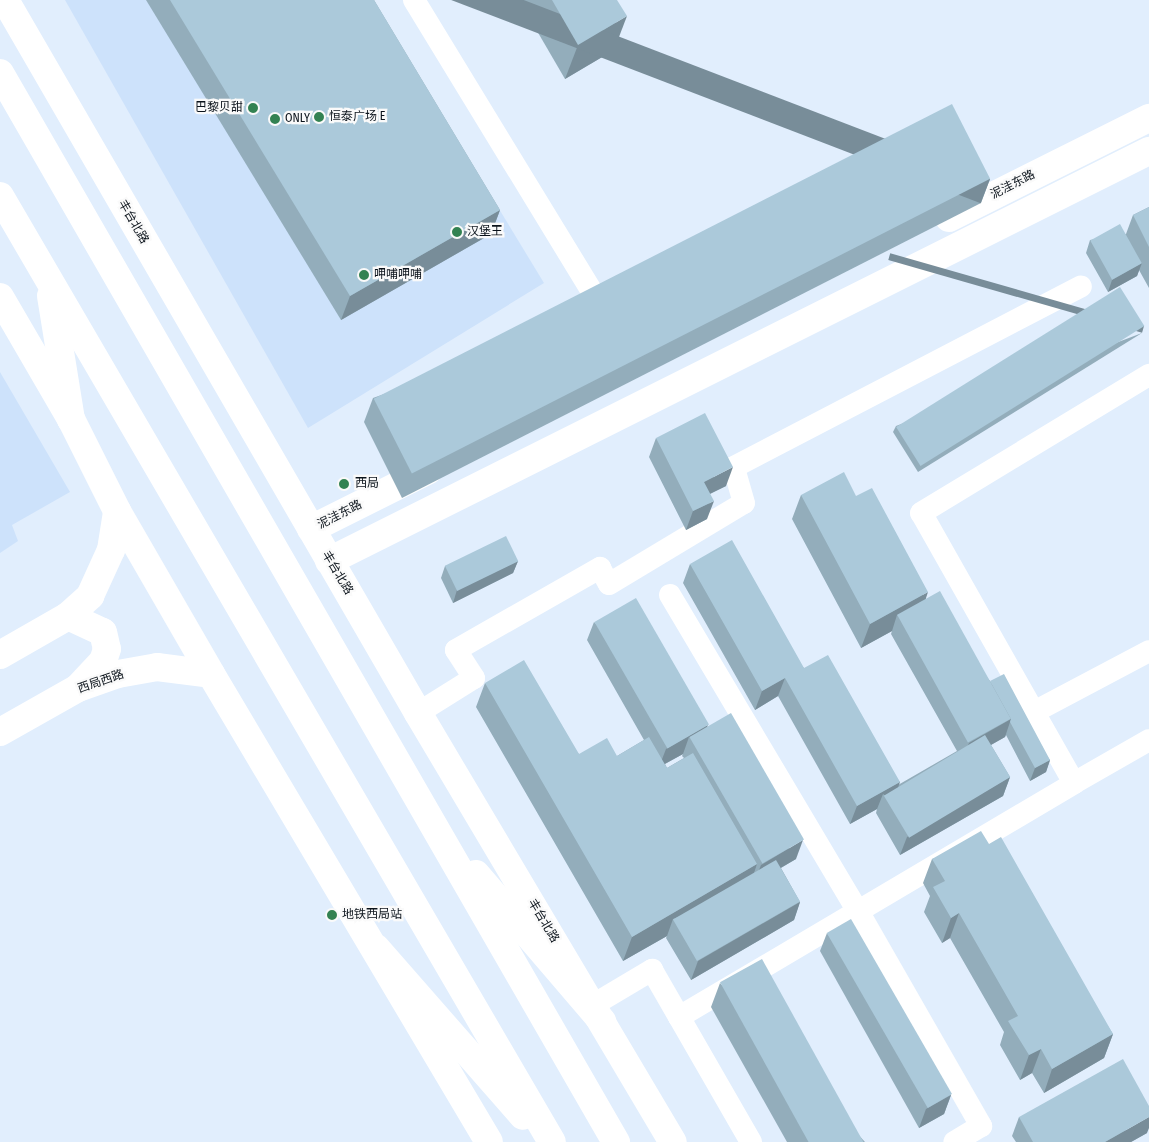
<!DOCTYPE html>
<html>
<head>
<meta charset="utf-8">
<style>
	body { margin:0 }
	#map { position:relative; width:1149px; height:1142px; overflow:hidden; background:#e1eefd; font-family:"Fira Sans Condensed","Noto Sans SC",sans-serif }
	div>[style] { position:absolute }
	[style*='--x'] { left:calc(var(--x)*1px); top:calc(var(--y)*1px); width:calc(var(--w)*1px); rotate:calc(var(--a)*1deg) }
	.built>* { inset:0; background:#cde2fb }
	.street>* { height:22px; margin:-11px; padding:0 11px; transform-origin:11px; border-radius:11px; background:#fff }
	.secondary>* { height:28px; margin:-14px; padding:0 14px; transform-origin:14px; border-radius:14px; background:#fff }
	.highway>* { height:28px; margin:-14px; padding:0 14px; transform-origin:14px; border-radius:14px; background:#fff }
	.wall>* { inset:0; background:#93adbb }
	.shaded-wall>* { inset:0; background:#788d99; transform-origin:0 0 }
	.building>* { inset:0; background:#abc9da; transform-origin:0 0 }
	.dots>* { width:14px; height:14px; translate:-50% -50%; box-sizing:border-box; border:2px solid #fafafa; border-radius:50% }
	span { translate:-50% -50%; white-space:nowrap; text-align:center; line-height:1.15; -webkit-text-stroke:4.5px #fafafa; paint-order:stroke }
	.poi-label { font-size:12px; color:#0b131b }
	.right { translate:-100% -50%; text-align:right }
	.left { translate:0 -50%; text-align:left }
	.street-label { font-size:12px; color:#0b131b }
</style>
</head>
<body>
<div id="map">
	<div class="built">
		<i style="clip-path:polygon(65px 0,372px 0,544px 283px,308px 428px)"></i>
		<i style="clip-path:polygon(0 372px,70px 492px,12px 525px,18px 541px,0 553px)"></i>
	</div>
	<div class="street">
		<i style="--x:414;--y:0;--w:369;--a:58.6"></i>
		<i style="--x:670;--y:595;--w:368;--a:59.3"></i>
		<i style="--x:858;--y:911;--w:248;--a:60.2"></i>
		<i style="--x:981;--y:1126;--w:31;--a:149"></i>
		<i style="--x:1034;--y:712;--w:130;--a:-27.9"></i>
		<i style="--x:418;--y:713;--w:66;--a:-32"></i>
		<i style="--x:474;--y:678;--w:33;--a:-123"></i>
		<i style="--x:456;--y:650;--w:166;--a:-29.7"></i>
		<i style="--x:600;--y:568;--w:18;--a:61"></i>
		<i style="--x:609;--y:584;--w:157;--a:-31"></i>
		<i style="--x:744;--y:503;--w:37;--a:-106"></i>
		<i style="--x:734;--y:467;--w:391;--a:-27.5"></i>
		<i style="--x:1074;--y:783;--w:86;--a:-29.8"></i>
		<i style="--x:593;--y:1005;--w:69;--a:-30.7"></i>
		<i style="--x:652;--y:970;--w:54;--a:60.1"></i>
		<i style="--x:751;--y:1142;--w:144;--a:-119.9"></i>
		<i style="--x:679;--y:1017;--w:459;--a:-30.6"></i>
		<i style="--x:1074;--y:783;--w:310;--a:-119.5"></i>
		<i style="--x:921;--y:513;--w:267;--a:-31.2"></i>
	</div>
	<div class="secondary">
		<i style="--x:5;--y:0;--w:824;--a:59.92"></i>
		<i style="--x:418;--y:713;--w:499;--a:59.3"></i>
		<i style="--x:949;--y:218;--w:224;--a:-26.6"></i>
		<i style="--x:0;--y:297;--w:141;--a:59.8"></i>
		<i style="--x:71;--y:419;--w:103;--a:63.4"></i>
		<i style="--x:117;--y:511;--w:188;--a:60"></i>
		<i style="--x:211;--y:674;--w:544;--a:59.29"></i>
		<i style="--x:311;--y:529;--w:132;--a:-26.6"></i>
		<i style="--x:329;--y:561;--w:917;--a:-26.57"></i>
		<i style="--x:68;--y:616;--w:38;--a:25"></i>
		<i style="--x:103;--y:632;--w:17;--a:77"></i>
		<i style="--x:107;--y:649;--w:13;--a:108"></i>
		<i style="--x:103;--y:661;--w:35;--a:133"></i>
		<i style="--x:0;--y:655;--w:78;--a:-29.8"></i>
		<i style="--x:68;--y:616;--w:30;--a:-42"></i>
		<i style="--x:90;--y:596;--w:51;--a:-65.5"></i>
		<i style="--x:111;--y:550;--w:39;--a:-81"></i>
		<i style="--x:0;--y:732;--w:90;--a:-29.4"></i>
		<i style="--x:78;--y:688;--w:42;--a:-19.3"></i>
		<i style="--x:118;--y:674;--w:40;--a:-10"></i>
		<i style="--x:157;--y:667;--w:54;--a:7.4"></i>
	</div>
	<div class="highway">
		<i style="--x:0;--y:73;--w:1234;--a:60.05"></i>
		<i style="--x:0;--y:196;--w:1095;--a:59.74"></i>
		<i style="--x:51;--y:296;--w:125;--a:80.8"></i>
		<i style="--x:476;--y:874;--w:194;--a:49.4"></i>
		<i style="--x:376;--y:948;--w:223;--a:48.8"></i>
	</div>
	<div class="wall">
		<i style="clip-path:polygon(146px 0,374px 0,500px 210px,491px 234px,341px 320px)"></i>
		<i style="clip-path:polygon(519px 0,617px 0,614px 50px,565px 79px)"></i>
		<i style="clip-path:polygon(990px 179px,981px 203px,402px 498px,364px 422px,373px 398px)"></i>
		<i style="clip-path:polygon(1149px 207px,1149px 288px,1139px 270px,1137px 276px,1108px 292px,1086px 253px,1090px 240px,1126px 234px,1133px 215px)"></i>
		<i style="clip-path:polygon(1142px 333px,918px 472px,893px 432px,896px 426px)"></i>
		<i style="clip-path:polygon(656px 438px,726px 486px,710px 494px,707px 519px,686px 530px,649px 457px)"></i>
		<i style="clip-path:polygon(801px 495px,856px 496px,926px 599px,990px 681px,1050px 760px,1046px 772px,1030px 781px,1006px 735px,1005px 737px,991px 745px,1010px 777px,1003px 796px,900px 855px,876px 813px,877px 809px,850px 824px,778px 696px,755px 710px,683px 583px,690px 564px,804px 668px,900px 782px,898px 785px,957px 751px,891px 634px,892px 631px,861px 648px,792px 519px)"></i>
		<i style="clip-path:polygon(518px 561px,513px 573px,453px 603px,441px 578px,445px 566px)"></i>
		<i style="clip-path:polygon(evenodd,594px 622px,707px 727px,796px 859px,781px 868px,800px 902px,794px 920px,691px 980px,666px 938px,667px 936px,623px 961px,476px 707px,485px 683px,579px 754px,617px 756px,644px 740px,587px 640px,594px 622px,683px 754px,682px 756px,684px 758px,667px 768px,665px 764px,683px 754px)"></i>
		<i style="clip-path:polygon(989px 844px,1113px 1034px,1104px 1058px,1044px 1093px,1032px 1073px,1020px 1080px,1000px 1045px,1004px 1032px,950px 938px,942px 943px,924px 912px,930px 896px,923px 883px,932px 859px)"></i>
		<i style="clip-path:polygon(827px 933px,951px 1095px,944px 1114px,919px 1128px,820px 951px)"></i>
		<i style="clip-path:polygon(720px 983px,865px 1142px,787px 1142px,711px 1007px)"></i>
		<i style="clip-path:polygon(1019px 1117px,1147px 1133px,1131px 1142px,1016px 1142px,1012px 1136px)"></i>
	</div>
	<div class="shaded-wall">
		<i style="clip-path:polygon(627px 16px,614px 50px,565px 79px,578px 45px)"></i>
		<i style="left:990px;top:179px;width:26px;height:650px;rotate:111deg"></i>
		<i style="clip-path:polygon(500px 210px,491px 234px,341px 320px,350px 296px)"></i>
		<i style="clip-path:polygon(1142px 263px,1137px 276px,1108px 292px,1112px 280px)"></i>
		<i style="left:1144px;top:326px;width:7px;height:264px;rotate:106deg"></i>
		<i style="clip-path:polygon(733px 467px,726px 486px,697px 500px,704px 482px)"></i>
		<i style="clip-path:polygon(714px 501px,707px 519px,686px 530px,693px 511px)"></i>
		<i style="clip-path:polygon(518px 561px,513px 573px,453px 603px,457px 590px)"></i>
		<i style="clip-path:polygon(928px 592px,920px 616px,897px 615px,892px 631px,861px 648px,870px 624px)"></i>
		<i style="clip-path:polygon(785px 678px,778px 696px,755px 710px,762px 691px)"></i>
		<i style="clip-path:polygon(1011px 719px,1005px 737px,962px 761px,969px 743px)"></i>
		<i style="clip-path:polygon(708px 725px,701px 744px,689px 737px,683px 754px,659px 767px,666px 749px)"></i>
		<i style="clip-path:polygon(1050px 760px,1046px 772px,1030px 781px,1035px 768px)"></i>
		<i style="clip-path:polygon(1010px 777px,1003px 796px,900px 855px,907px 837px)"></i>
		<i style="clip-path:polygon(900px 782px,893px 801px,883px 794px,877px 809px,850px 824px,857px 806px)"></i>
		<i style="clip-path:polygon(803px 840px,796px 859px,754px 883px,761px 865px)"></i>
		<i style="clip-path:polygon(757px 864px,749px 888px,673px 919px,667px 936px,623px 961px,632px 937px)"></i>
		<i style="clip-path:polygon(800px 902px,794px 920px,691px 980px,698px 961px)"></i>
		<i style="clip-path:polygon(959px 913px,950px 938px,942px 943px,951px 918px)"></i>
		<i style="clip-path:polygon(1113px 1034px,1104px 1058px,1044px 1093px,1052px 1069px)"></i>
		<i style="clip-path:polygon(1041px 1049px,1032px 1073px,1020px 1080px,1029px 1055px)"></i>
		<i style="clip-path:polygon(951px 1095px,944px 1114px,919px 1128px,926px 1109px)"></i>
		<i style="clip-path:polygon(1149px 1117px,1149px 1128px,1147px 1133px,1131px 1142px,1105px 1142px)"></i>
	</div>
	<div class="building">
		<i style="clip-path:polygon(170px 0,374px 0,500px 210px,350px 296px)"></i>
		<i style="clip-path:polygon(552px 0,617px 0,627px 16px,578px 45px)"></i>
		<i style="left:952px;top:104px;width:84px;height:649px;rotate:63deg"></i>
		<i style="clip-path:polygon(1149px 207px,1149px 247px,1133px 215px)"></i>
		<i style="left:1120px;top:224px;width:45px;height:34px;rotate:61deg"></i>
		<i style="left:1120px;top:287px;width:46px;height:264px;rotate:58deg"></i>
		<i style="clip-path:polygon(705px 413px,733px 467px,704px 482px,714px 501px,693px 511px,656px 438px)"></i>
		<i style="clip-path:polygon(844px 472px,856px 496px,872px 488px,928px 592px,870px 624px,801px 495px)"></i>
		<i style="left:506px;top:536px;width:28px;height:68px;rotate:64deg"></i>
		<i style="clip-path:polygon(732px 540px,804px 668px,828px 655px,900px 782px,857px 806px,785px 678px,762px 691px,690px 564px)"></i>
		<i style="left:940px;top:591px;width:146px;height:49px;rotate:61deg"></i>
		<i style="left:636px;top:598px;width:146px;height:48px;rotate:60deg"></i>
		<i style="clip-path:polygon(524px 660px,579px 754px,607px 738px,617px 756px,649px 737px,667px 768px,693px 753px,757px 864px,632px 937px,485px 683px)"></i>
		<i style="clip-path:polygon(1004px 674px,1050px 760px,1035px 768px,1010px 722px,1011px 719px,990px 681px)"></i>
		<i style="left:731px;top:713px;width:146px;height:48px;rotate:60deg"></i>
		<i style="left:985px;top:735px;width:49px;height:118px;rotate:59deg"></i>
		<i style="clip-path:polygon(981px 831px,989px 844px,1001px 837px,1113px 1034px,1052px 1069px,1041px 1049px,1029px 1055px,1008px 1021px,1018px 1016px,959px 913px,951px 918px,933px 887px,945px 881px,932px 859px)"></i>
		<i style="left:776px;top:860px;width:48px;height:119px;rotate:60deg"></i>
		<i style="left:851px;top:919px;width:202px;height:28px;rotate:60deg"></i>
		<i style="left:762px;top:959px;width:210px;height:48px;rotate:61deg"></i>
		<i style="clip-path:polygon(1123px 1059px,1149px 1106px,1149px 1117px,1105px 1142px,1033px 1142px,1019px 1117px)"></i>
	</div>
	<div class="dots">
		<i style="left:253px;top:108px;background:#338252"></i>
		<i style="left:319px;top:117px;background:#338252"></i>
		<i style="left:275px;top:119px;background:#338252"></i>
		<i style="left:457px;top:232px;background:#338252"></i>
		<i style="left:364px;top:275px;background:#338252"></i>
		<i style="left:344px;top:484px;background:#338252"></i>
		<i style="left:332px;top:915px;background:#338252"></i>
	</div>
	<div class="poi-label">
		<span class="right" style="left:243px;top:108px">巴黎贝甜</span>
		<span class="left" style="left:329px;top:117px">恒泰广场 E</span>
		<span class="left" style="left:285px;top:119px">ONLY</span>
		<span class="left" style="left:467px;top:232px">汉堡王</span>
		<span class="left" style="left:374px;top:275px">呷哺呷哺</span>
		<span class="left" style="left:355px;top:484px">西局</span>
		<span class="left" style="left:342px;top:915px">地铁西局站</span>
	</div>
	<div class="street-label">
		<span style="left:1013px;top:185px;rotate:-27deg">泥洼东路</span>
		<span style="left:133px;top:222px;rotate:60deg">丰台北路</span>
		<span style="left:340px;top:515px;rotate:-27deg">泥洼东路</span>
		<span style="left:337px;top:573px;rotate:59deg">丰台北路</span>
		<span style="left:101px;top:682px;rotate:-19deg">西局西路</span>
		<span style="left:543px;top:921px;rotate:59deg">丰台北路</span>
	</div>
</div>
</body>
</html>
